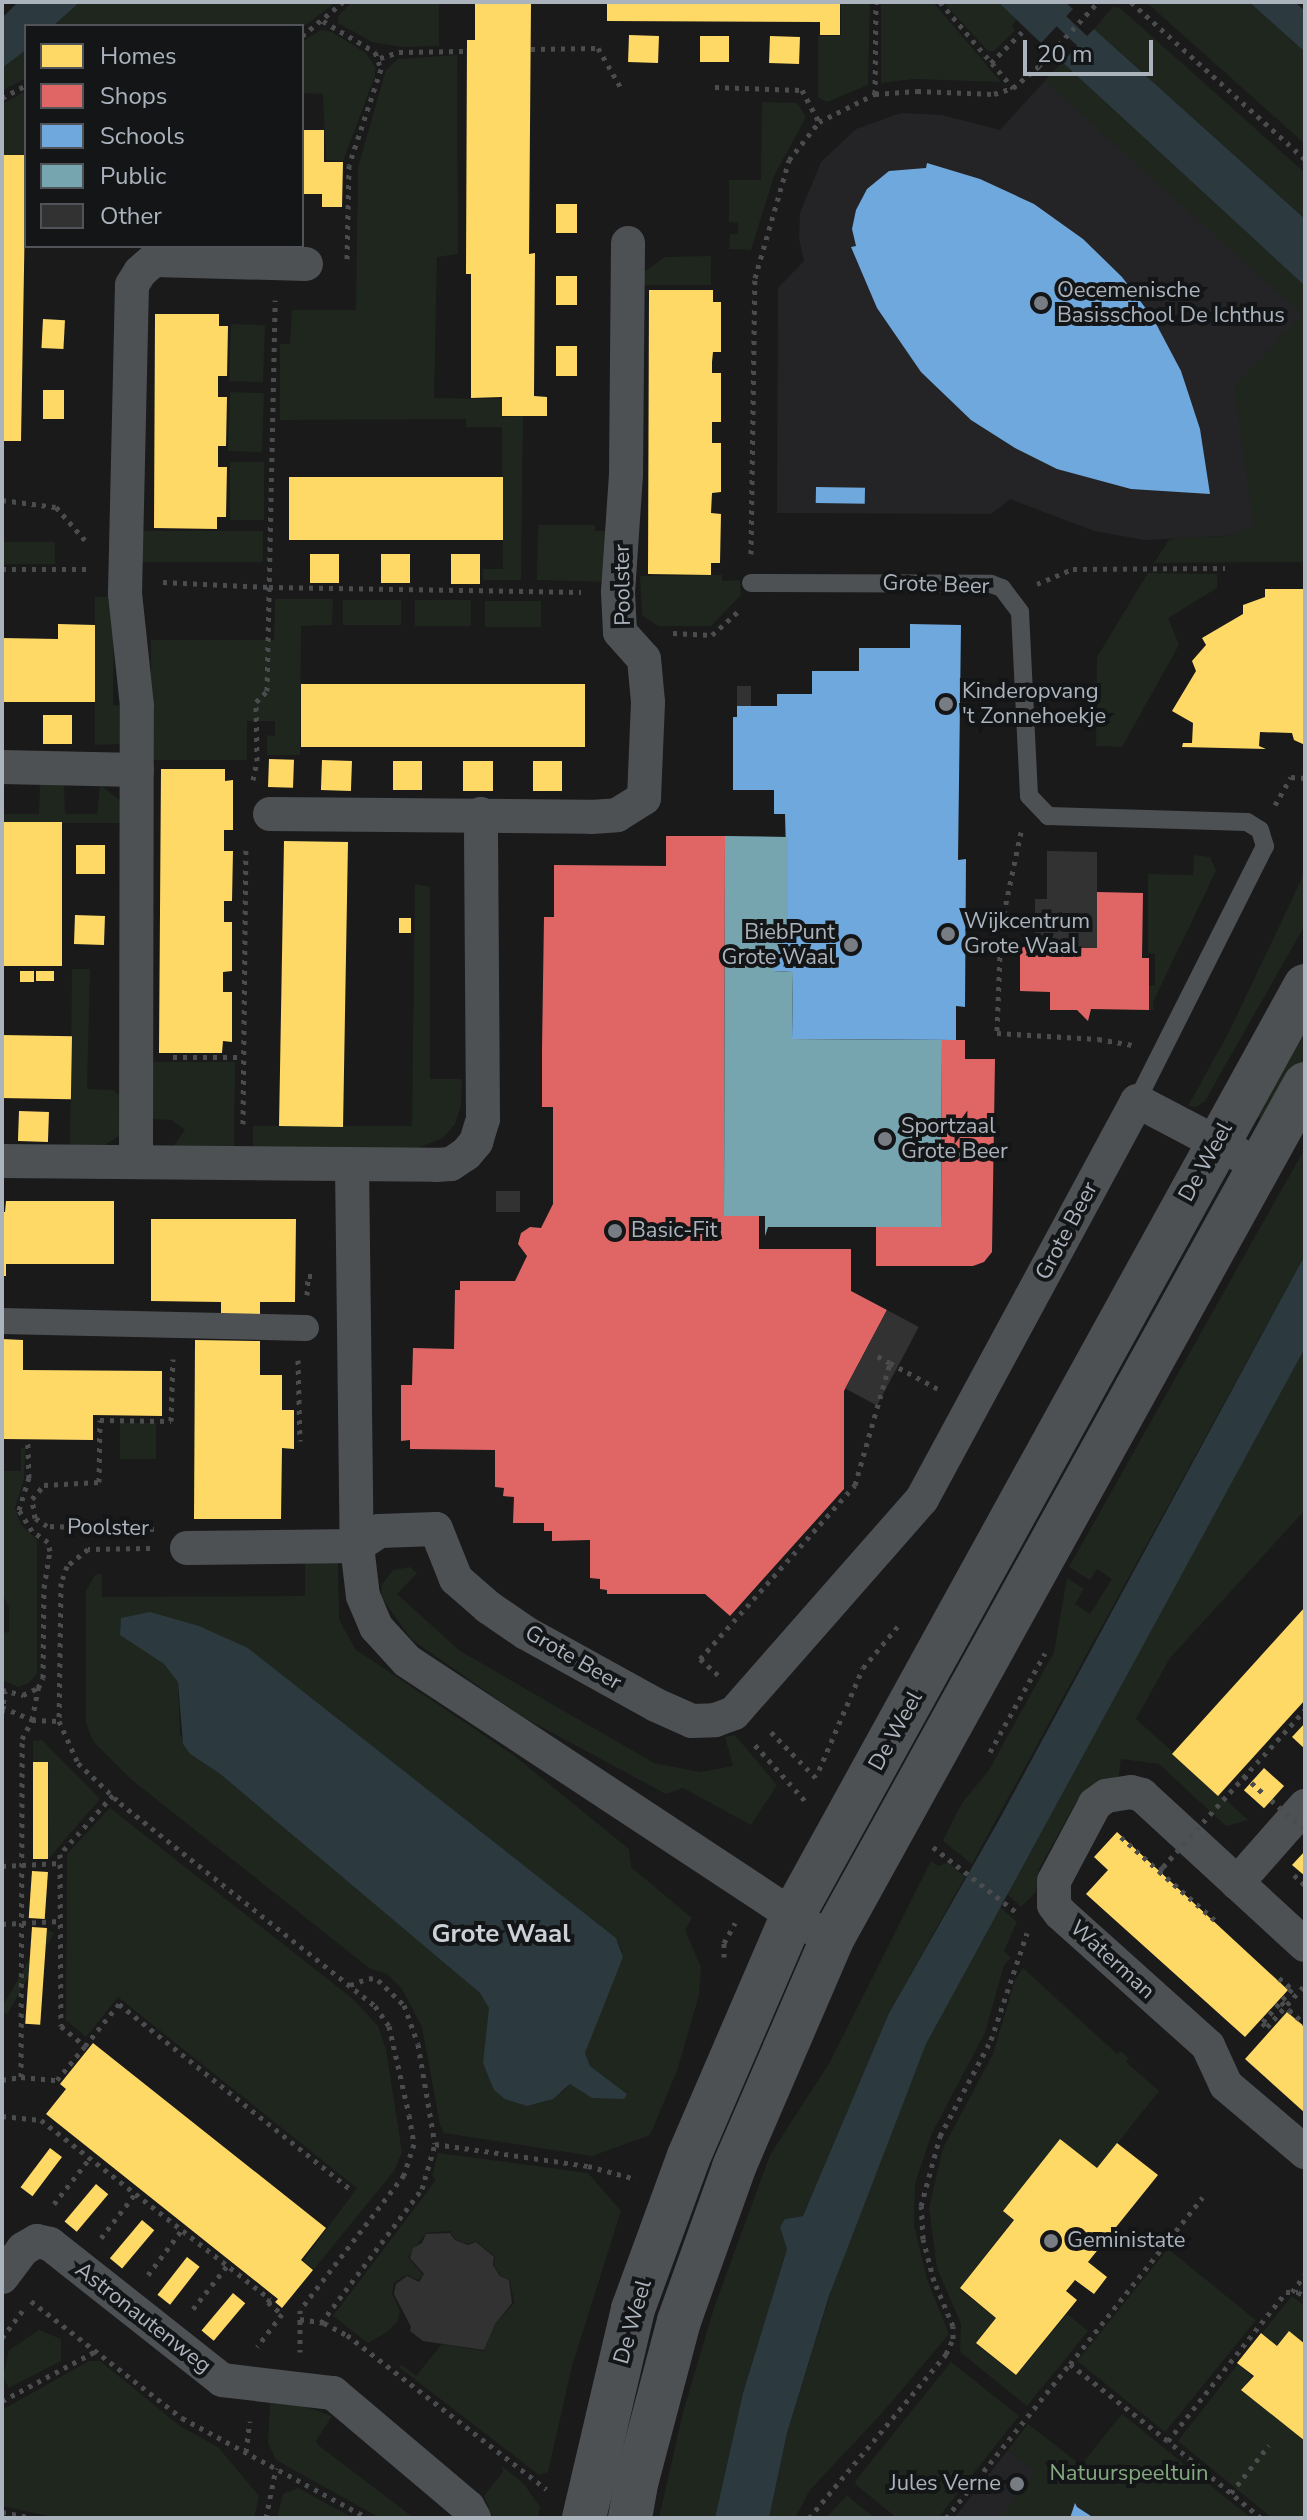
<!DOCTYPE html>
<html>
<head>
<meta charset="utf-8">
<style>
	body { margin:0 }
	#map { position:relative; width:1307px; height:2520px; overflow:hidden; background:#1a1a1b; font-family:"Nunito Sans",sans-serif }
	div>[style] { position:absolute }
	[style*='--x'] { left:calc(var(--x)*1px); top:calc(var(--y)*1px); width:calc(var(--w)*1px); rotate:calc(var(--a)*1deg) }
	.built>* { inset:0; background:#242427 }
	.green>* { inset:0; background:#1e261e; transform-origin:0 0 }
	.water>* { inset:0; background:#2c393e }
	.homes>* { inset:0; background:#ffd966; transform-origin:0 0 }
	.shops>* { inset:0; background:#e06666 }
	.schools>* { inset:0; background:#6fa8dc; transform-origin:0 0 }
	.public>* { inset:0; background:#76a5af }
	.stream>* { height:14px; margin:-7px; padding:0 7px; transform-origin:7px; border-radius:7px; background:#2c393e }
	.building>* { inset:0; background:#323233; transform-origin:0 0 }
	.path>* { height:5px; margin-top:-2.5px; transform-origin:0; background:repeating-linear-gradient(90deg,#4a4c4e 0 4px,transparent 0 10px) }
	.service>* { height:18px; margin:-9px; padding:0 9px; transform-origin:9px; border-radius:9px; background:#4e5154 }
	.pedestrian>* { height:26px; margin:-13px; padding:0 13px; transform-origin:13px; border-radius:13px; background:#4e5154 }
	.minor>* { height:34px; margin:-17px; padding:0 17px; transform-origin:17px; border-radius:17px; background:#4e5154 }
	.tertiary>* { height:44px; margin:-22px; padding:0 22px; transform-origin:22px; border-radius:22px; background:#4e5154 }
	.path-bridge>* { height:5px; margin-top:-2.5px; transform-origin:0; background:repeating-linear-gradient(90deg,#4a4c4e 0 4px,transparent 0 10px) }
	.dots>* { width:22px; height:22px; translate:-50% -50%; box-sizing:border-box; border:4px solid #141517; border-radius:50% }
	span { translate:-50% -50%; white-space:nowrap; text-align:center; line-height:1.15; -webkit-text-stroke:8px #141517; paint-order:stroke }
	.poi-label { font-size:22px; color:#abb3bd }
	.left { translate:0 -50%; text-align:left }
	.right { translate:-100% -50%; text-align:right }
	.street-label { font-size:22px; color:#abb3bd }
	.park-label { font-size:22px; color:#84a980 }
	.quarter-label { font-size:26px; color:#ccd1d8; font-weight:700 }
	.frame { position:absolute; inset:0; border:4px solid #abb3bd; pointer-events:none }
	.legend { position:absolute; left:24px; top:24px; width:280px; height:224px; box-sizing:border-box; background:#141517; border:2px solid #505459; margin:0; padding:10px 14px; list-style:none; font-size:24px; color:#abb3bd }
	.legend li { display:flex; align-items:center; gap:16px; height:40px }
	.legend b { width:40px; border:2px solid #505459 }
	.scale { position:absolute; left:1023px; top:40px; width:130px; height:36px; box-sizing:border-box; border:4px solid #abb3bd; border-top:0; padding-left:10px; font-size:24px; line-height:28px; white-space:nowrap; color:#abb3bd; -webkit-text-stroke:6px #141517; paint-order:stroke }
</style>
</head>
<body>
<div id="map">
	<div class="built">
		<i style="clip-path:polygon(1062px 62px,1305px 286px,1305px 318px,1257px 528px,1243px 535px,1145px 540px,1094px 531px,1010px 499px,991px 514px,777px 513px,778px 288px,804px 261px,799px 238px,800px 213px,821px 162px,856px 129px,901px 113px,942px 115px,1000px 130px)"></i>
		<i style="clip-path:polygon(1008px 2450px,1096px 2518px,954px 2518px)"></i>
	</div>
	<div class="green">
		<i style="clip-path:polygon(80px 2px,336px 2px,302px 28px,53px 26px)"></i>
		<i style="clip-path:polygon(352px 2px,439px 2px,439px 46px,402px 47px,372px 42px,338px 23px,338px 16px)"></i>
		<i style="clip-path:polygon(841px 2px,870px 2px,868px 85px,827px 102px,818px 97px,818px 36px,841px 36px)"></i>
		<i style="clip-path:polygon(881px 2px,933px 2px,1001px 82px,914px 79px,881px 83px)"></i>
		<i style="clip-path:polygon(943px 2px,998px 2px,1017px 19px,1012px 26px,1015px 30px,994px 51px,988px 51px)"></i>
		<i style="clip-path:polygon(1146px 2px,1249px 2px,1305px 52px,1305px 144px)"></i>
		<i style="clip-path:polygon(1113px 7px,1120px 8px,1305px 173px,1305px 219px,1094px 29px)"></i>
		<i style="clip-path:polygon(321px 30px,330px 31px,366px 53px,375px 67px,375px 76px,343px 161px,326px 160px,323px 94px,302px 93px,302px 42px)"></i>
		<i style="clip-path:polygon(26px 50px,26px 78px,2px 91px,2px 68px)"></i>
		<i style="clip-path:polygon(457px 55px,458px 254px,437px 257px,434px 398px,502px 399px,502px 417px,523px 416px,521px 580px,483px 580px,482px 569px,503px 569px,502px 427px,466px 427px,466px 419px,280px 420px,280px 344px,290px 344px,292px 310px,356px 310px,358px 167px,386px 70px,398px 59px)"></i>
		<i style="clip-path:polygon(1062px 62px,1305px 286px,1305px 562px,1154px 563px,1168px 541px,1174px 538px,1228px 536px,1254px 527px,1234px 387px,1302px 314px,1045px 81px)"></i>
		<i style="clip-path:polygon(26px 91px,26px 156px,2px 156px,2px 104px)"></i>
		<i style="clip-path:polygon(762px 102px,797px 103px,806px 117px,774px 176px,751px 250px,729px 249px,730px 234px,738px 234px,738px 223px,729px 222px,729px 180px,761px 180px)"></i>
		<i style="clip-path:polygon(711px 256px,711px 285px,644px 285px,644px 272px,665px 257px)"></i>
		<i style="left:231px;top:324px;width:34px;height:57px;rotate:2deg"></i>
		<i style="left:230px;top:392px;width:34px;height:59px;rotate:2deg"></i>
		<i style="left:230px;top:462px;width:34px;height:58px"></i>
		<i style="clip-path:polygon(538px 525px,595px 525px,595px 531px,609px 531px,607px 582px,537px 580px)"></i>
		<i style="left:133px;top:531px;width:130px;height:31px"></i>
		<i style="left:2px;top:542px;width:53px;height:22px"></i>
		<i style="clip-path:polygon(1148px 573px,1217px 574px,1217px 588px,1168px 618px,1179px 645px,1122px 747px,1096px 746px,1097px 657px)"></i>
		<i style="clip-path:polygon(722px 575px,722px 581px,740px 580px,741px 595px,711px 626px,658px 626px,642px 615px,640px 576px)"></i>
		<i style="clip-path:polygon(95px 597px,114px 597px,113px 705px,124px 706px,124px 744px,95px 745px)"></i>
		<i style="clip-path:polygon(275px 599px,333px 599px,332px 625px,301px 626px,300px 755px,267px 755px,267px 735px,275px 736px,275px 721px,247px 721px,247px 760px,151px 760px,151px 640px,274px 640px)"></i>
		<i style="left:401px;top:600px;width:25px;height:58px;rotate:90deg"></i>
		<i style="left:415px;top:600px;width:56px;height:26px"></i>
		<i style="left:485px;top:601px;width:56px;height:26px"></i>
		<i style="clip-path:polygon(64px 783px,65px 814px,97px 814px,100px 785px,121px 801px,121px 823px,2px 823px,2px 814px,39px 814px,40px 784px)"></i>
		<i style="clip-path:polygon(1194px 855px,1210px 857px,1216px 871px,1153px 1002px,1154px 1010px,1149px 1010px,1149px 986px,1155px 985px,1155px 954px,1148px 953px,1148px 874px,1193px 875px)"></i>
		<i style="clip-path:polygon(1305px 872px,1305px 925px,1205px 1101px,1196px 1107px,1188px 1106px,1229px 1032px)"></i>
		<i style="clip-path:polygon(415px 884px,430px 887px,430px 1079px,462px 1079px,461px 1106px,455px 1124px,443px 1138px,415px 1149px,253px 1149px,253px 1126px,412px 1126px)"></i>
		<i style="clip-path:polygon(72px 969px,90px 969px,87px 1089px,113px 1090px,121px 1097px,122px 1134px,100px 1148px,70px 1146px)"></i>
		<i style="clip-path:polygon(1305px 1005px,1305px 1064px,1264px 1119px,1256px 1117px)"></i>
		<i style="clip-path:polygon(152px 1062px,235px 1062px,234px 1148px,173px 1147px,185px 1130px,172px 1120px,153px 1119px)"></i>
		<i style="clip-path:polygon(1305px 1148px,1305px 1255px,972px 1864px,943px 1841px,962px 1803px,989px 1770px,1054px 1652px,1067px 1578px,1084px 1589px,1075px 1604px,1090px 1614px,1112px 1579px,1097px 1569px,1090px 1580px,1069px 1567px)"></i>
		<i style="clip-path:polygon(1305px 1348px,1305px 1510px,1170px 1658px,1136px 1719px,1248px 1820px,1226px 1826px,1159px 1764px,1121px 1759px,1119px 1776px,1091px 1787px,1076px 1802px,1039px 1869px,1036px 1892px,1021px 1907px,1006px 1893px)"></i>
		<i style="left:120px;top:1423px;width:36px;height:36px"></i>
		<i style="clip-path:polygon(21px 1448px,25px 1448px,24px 1479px,15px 1508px,21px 1525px,37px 1540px,37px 1673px,29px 1683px,18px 1687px,2px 1680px,2px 1633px,9px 1632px,9px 1607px,2px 1594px,2px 1471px,21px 1471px)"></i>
		<i style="clip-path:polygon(evenodd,305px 1559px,338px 1559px,339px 1619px,355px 1649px,512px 1754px,629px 1849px,631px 1867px,692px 1918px,685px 1930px,701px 1967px,699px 1995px,677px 2071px,650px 2135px,592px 2156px,444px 2133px,440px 2125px,422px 2027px,402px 1989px,387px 1974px,369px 1968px,132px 1780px,93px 1741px,86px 1723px,86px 1591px,95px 1575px,102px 1574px,102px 1597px,305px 1596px,305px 1559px,121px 1620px,248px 1648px,616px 1938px,622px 1951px,585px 2053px,590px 2066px,627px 2094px,620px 2096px,570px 2084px,562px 2093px,483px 2064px,490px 2008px,480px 1993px,219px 1773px,190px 1754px,180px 1734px,178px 1682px,164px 1664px,121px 1635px,121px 1620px)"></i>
		<i style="clip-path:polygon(410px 1567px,417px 1573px,397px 1594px,460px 1651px,654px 1763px,700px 1772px,733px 1766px,725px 1737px,735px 1735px,777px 1785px,751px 1825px,683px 1788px,666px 1794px,523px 1717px,411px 1639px,381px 1597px,382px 1584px,393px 1570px)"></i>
		<i style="clip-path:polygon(42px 1740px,100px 1799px,48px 1859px,49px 1762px,33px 1762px,33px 1741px)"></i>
		<i style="clip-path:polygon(110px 1808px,353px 1999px,378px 2026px,386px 2049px,402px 2152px,394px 2171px,314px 2269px,303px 2261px,357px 2188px,118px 1997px,86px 2037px,66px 2020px,67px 1854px)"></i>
		<i style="clip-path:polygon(931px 1861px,939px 1866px,948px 1862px,965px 1877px,889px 2013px,803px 2216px,785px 2219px,787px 2249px,743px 2393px,715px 2518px,659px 2518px,683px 2412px,714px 2308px,770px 2155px,830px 2062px)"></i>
		<i style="clip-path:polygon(999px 1906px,1017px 1922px,1004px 1951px,1011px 1958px,1004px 1965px,985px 2033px,932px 2133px,915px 2184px,914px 2225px,927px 2279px,949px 2334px,883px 2412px,810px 2490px,795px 2518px,769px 2518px,787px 2433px,841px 2260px,926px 2044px)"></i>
		<i style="left:47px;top:1929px;width:8px;height:94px;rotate:30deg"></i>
		<i style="clip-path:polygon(1023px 1968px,1117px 2054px,1121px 2051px,1129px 2059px,1126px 2062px,1159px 2091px,1097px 2169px,1060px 2140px,1003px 2211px,1013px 2220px,959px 2289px,996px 2318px,977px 2345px,1016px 2376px,1067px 2314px,1088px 2331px,1027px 2406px,960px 2352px,961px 2324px,937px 2268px,929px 2208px,943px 2148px,993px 2054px,1015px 1980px)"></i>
		<i style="clip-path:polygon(438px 2153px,588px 2173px,621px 2211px,572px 2366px,548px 2472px,539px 2475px,399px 2367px,402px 2365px,416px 2376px,442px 2344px,484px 2351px,495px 2324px,514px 2303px,510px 2280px,501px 2276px,494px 2265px,495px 2257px,476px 2241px,467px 2244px,455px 2239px,450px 2231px,426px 2233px,408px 2257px,423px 2275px,418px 2280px,406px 2275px,394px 2283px,392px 2294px,400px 2311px,397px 2322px,387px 2332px,368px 2343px,333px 2316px,430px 2188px,436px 2179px,432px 2176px)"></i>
		<i style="left:1168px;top:2249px;width:113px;height:144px;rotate:39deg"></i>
		<i style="clip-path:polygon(1292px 2296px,1305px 2307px,1305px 2343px,1289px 2331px,1277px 2346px,1262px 2333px)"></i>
		<i style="clip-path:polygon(39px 2330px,61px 2339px,61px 2361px,9px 2388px,3px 2378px,9px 2350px)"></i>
		<i style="clip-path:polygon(89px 2361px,100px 2361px,180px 2426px,218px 2447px,259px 2496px,254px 2518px,57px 2518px,2px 2506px,2px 2410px)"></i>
		<i style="clip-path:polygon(951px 2362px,1019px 2416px,938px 2518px,897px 2518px,855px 2484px,856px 2480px)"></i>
		<i style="clip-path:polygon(1238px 2364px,1252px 2376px,1242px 2390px,1305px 2441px,1305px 2518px,1272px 2518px,1178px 2441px)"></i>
		<i style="clip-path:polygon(270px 2403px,303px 2406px,332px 2416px,316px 2441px,318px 2445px,410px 2515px,408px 2518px,380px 2518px,276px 2460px,268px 2443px)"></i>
		<i style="clip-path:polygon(1122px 2414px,1251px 2518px,1094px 2518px,1074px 2502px,1068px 2518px,1000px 2518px,1036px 2472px,1008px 2450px,1028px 2424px,1081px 2465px)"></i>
		<i style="clip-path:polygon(502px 2466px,524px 2484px,540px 2507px,538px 2518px,493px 2518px,484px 2496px,503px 2472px)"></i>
		<i style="clip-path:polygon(298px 2488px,353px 2518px,277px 2518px,283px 2494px)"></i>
		<i style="clip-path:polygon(847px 2495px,851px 2499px,875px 2518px,826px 2518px)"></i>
	</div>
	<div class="water">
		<i style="clip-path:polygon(18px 2px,80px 2px,53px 26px,26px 26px,26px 50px,2px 68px,2px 18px)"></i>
		<i style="clip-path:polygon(998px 2px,1065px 2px,1073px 9px,1041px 43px)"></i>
		<i style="clip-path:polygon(1249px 2px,1295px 2px,1305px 11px,1305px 52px)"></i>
		<i style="clip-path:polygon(1094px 29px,1305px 219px,1305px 286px,1062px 62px)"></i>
		<i style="clip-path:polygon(1305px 1255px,1305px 1348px,926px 2044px,829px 2296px,787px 2433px,769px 2518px,715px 2518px,743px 2393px,787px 2249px,780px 2227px,785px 2219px,803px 2216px,889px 2013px,999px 1820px)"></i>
		<i style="clip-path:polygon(150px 1612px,199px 1626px,248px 1648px,616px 1938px,623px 1957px,585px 2053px,590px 2066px,627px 2094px,624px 2099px,592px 2098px,570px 2084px,553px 2099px,527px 2106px,505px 2099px,494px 2090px,483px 2063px,489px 2008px,480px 1993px,219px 1773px,190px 1754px,183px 1744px,178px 1682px,164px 1664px,120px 1635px,121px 1618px)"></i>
	</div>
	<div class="homes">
		<i style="clip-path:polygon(475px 2px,531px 2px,529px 254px,535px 253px,534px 396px,547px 397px,547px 416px,502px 416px,502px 397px,471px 398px,471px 274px,466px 274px,467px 40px,475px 40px)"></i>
		<i style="clip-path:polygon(607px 2px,840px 2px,840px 35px,820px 35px,820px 22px,607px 21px)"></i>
		<i style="left:629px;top:35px;width:30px;height:27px;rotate:2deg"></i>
		<i style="left:700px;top:36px;width:29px;height:26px"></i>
		<i style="left:770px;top:36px;width:30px;height:27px;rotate:2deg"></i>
		<i style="clip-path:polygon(302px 130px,324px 130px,324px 162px,343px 162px,342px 207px,322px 207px,322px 194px,302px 194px)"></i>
		<i style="clip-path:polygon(2px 155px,26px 155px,21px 441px,2px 441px)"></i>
		<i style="left:556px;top:204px;width:21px;height:29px"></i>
		<i style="left:556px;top:276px;width:21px;height:29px"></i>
		<i style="clip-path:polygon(649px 290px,713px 290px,713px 302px,721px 302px,721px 352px,713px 352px,712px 362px,712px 373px,721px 373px,721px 422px,712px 422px,712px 443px,721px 443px,721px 492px,712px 493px,711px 513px,721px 514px,720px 563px,711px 563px,711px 575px,648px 574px)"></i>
		<i style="clip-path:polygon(155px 314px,219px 314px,219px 326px,228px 326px,227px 376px,218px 376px,218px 397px,227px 397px,226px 446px,218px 446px,218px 467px,227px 467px,226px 517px,217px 517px,217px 529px,154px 528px)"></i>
		<i style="left:43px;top:319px;width:22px;height:29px;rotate:3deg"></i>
		<i style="left:577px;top:346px;width:30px;height:21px;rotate:90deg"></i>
		<i style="left:43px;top:390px;width:21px;height:29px"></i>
		<i style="left:289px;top:477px;width:214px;height:63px"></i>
		<i style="left:310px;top:554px;width:29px;height:29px"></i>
		<i style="left:381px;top:554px;width:29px;height:29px"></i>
		<i style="left:480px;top:554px;width:30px;height:29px;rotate:90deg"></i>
		<i style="clip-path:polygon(1265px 589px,1305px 589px,1305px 745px,1294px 740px,1292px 733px,1260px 732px,1259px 746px,1266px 749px,1182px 747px,1183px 743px,1192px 743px,1193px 723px,1172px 711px,1196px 671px,1192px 661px,1206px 645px,1202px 638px,1243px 614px,1243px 605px,1265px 597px)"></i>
		<i style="clip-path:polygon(58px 624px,95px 625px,95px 702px,2px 702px,2px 638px,58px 639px)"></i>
		<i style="left:301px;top:684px;width:284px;height:63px"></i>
		<i style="left:43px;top:715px;width:29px;height:29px"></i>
		<i style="left:269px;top:759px;width:25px;height:28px;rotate:2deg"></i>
		<i style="left:322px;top:760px;width:30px;height:30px;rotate:2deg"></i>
		<i style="left:393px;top:761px;width:29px;height:29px"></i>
		<i style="left:463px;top:761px;width:30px;height:30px"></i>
		<i style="left:562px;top:761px;width:30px;height:29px;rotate:90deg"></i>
		<i style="clip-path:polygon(161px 769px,225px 769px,225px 781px,233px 780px,233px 830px,224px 830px,224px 851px,233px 851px,232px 901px,224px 901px,224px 922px,232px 922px,232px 971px,223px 972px,223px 992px,232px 992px,232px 1042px,223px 1041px,222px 1053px,159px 1053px)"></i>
		<i style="left:2px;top:822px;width:60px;height:144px"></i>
		<i style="left:284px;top:841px;width:64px;height:285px;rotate:1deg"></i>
		<i style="left:76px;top:845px;width:29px;height:29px"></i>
		<i style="left:75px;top:915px;width:30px;height:29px;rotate:2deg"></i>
		<i style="left:399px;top:918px;width:12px;height:15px"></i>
		<i style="left:20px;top:971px;width:14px;height:11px"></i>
		<i style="left:36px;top:971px;width:18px;height:10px"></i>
		<i style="left:2px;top:1035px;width:70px;height:63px;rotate:1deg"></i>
		<i style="left:19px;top:1111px;width:30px;height:30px;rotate:2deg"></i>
		<i style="clip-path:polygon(6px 1201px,114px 1201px,114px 1264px,6px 1264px,6px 1276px,2px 1276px,2px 1212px,5px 1212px)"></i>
		<i style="clip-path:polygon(151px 1219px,296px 1219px,295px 1302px,260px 1302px,260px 1318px,221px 1318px,221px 1302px,151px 1301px)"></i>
		<i style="clip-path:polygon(2px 1339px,23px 1340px,23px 1370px,162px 1371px,162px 1416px,93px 1415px,93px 1440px,2px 1439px)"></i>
		<i style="clip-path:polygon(195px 1340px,260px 1341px,260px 1375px,282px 1375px,282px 1410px,294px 1410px,294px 1449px,282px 1448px,281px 1519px,194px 1519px)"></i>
		<i style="clip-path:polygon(1305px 1607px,1305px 1700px,1218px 1796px,1172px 1754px)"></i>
		<i style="clip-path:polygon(1305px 1723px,1305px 1749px,1292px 1737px)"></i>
		<i style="left:33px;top:1762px;width:15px;height:97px"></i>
		<i style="left:1264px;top:1768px;width:27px;height:30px;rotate:42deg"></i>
		<i style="clip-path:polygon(1117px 1832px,1288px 1990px,1245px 2037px,1086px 1894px,1108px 1870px,1094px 1857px)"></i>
		<i style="clip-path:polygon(1305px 1851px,1305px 1876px,1292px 1865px)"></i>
		<i style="left:32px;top:1871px;width:16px;height:47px;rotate:4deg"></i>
		<i style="left:32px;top:1927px;width:15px;height:97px;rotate:4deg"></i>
		<i style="clip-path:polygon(1287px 2012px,1305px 2027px,1305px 2113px,1245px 2059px)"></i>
		<i style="clip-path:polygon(93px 2043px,326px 2228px,301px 2260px,313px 2270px,282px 2308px,275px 2302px,278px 2299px,46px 2114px,66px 2089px,60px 2084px)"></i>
		<i style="clip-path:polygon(1060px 2139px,1097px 2168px,1117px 2143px,1158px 2175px,1088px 2262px,1107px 2277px,1094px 2294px,1075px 2280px,1066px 2291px,1077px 2300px,1016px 2375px,976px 2343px,996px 2318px,960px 2288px,1014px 2220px,1003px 2211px)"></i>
		<i style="left:50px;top:2148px;width:15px;height:49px;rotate:37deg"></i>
		<i style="left:96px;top:2184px;width:16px;height:49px;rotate:40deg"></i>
		<i style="left:142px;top:2220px;width:16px;height:50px;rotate:40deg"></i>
		<i style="left:187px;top:2257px;width:16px;height:48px;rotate:38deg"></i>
		<i style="left:233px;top:2293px;width:16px;height:49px;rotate:40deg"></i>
		<i style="clip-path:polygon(1289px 2331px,1305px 2344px,1305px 2441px,1241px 2390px,1254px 2376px,1237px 2363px,1261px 2333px,1277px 2346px)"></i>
	</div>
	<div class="shops">
		<i style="clip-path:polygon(666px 836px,725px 836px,724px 1216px,759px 1216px,759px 1249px,851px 1249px,851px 1291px,887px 1310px,844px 1391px,844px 1489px,730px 1616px,705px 1594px,607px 1594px,607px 1590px,600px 1589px,600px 1579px,590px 1578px,590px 1540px,552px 1541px,552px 1531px,544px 1531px,544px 1523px,513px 1523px,514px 1497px,503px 1496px,504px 1488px,495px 1487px,495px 1450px,410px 1449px,410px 1440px,401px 1441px,401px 1385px,412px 1385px,413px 1348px,454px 1349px,455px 1290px,460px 1290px,460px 1281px,515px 1281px,527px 1256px,518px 1244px,521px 1233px,530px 1227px,541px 1228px,553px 1204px,553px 1107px,542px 1107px,542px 1049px,544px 917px,554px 917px,554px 865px,666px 866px)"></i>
		<i style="clip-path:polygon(1096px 892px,1143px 893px,1142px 958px,1149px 958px,1149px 1010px,1091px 1009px,1088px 1021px,1077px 1010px,1050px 1010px,1050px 992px,1020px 991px,1020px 947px,1097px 948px)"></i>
		<i style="clip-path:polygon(942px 1040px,965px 1040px,965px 1059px,995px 1059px,992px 1252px,984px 1262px,973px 1266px,876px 1266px,876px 1227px,941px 1227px)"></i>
	</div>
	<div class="schools">
		<i style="clip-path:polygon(927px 163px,980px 179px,1034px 204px,1083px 239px,1122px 277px,1153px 318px,1181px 371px,1200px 429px,1210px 494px,1131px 489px,1057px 469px,1015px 448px,971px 420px,921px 372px,877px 308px,851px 247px,856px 246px,852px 229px,856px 210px,867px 189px,889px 171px,926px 168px)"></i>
		<i style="left:816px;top:487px;width:49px;height:16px;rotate:1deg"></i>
		<i style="clip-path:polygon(910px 624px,961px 625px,958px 860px,966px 859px,965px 1007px,956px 1006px,956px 1040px,792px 1039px,793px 972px,773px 971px,773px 962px,788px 930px,785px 814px,774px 814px,774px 790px,733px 790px,733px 717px,737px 717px,737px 706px,777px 706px,777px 694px,812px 694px,812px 671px,859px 671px,859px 648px,910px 648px)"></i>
		<i style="clip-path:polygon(1075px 2503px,1077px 2507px,1094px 2518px,1070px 2518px)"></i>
	</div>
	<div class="public">
		<i style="clip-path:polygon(725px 836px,788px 837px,788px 930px,773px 962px,773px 971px,793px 972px,792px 1039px,942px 1040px,941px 1227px,768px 1227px,765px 1236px,765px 1216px,724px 1216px)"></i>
	</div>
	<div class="stream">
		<i style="--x:1041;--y:2;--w:76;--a:43.4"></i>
	</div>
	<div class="building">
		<i style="left:737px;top:686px;width:14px;height:20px"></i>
		<i style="clip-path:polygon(1047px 851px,1097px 852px,1097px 948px,1035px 947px,1035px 899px,1047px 899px)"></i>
		<i style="left:496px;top:1191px;width:24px;height:21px"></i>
		<i style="left:887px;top:1310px;width:36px;height:89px;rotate:28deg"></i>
		<i style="clip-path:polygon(450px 2233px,455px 2240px,468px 2245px,476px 2242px,494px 2257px,493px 2265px,500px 2276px,509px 2280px,512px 2303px,495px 2324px,484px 2350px,423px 2341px,410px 2331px,411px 2327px,394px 2294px,396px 2284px,407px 2276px,419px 2282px,424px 2274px,410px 2258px,413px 2248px,422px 2243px,426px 2234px)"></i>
	</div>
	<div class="path">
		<i style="--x:940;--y:2;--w:113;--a:49.7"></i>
		<i style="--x:1131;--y:2;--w:234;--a:42.1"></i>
		<i style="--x:323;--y:21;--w:61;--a:30.8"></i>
		<i style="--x:375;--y:52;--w:18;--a:71"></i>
		<i style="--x:381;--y:69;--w:101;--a:108.4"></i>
		<i style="--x:349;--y:165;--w:94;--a:91.2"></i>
		<i style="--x:302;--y:36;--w:53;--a:-39.7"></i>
		<i style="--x:531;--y:49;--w:67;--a:-0.9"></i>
		<i style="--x:598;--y:48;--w:46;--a:60.1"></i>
		<i style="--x:380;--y:58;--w:20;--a:-18"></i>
		<i style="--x:399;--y:52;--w:68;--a:-0.8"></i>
		<i style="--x:991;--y:63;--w:48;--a:-45"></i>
		<i style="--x:715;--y:87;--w:87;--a:2"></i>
		<i style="--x:802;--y:90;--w:36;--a:62"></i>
		<i style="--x:875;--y:94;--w:92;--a:-89.4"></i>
		<i style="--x:2;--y:98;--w:27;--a:-28"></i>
		<i style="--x:2;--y:500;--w:54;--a:7.4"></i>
		<i style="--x:56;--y:507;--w:44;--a:48.7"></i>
		<i style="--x:751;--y:554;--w:276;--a:-89.2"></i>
		<i style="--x:755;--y:278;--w:123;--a:-73.9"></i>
		<i style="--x:789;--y:160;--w:48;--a:-51.7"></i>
		<i style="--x:819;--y:122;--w:63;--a:-26.6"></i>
		<i style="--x:875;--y:94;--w:42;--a:-4.1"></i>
		<i style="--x:917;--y:91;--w:77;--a:2.2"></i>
		<i style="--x:994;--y:94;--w:20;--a:-18"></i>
		<i style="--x:1013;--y:88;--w:33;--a:-40"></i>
		<i style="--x:1038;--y:67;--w:88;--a:-47.3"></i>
		<i style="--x:2;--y:569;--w:87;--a:0"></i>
		<i style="--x:163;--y:582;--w:106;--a:2.7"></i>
		<i style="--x:269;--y:587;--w:312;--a:0.9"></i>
		<i style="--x:1037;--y:584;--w:39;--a:-23"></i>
		<i style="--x:1073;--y:569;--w:152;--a:-0.4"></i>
		<i style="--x:673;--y:633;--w:39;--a:3"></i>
		<i style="--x:712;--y:635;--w:36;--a:-42"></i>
		<i style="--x:253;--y:780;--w:19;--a:-78"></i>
		<i style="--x:257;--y:761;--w:59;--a:-91"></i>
		<i style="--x:256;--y:702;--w:16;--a:-45"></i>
		<i style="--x:267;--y:691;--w:391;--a:-88.8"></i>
		<i style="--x:1275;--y:805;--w:32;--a:-60"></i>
		<i style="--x:1291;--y:777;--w:14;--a:4"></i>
		<i style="--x:1021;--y:832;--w:97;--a:101.9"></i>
		<i style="--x:1001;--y:927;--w:106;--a:92.2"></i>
		<i style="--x:997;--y:1033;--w:101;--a:3.4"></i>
		<i style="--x:1098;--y:1039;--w:35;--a:10"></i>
		<i style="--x:173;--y:1057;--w:70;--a:0"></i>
		<i style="--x:243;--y:1124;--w:278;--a:-89.4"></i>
		<i style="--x:307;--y:1295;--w:19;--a:-87"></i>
		<i style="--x:308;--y:1276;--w:8;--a:0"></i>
		<i style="--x:298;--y:1360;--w:81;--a:88.6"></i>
		<i style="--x:890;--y:1363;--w:55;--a:28.4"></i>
		<i style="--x:154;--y:1529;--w:107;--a:-178.4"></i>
		<i style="--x:47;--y:1526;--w:14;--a:-146"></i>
		<i style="--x:35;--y:1518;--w:19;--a:-99"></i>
		<i style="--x:32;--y:1499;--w:18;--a:-49"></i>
		<i style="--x:44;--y:1485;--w:55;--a:-3.1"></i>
		<i style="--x:99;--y:1482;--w:62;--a:-89.1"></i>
		<i style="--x:100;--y:1420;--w:71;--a:0.8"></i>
		<i style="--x:171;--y:1421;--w:62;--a:-88.2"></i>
		<i style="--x:150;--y:1548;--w:62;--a:179.1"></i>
		<i style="--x:88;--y:1549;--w:27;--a:141"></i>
		<i style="--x:67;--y:1566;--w:18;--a:109"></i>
		<i style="--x:61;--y:1583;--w:138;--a:90.8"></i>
		<i style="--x:59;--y:1721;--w:46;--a:65.7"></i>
		<i style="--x:78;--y:1763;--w:58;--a:43.6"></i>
		<i style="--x:120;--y:1803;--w:326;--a:38.5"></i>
		<i style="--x:375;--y:2006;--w:24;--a:55"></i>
		<i style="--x:389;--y:2026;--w:91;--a:77.3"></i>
		<i style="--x:409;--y:2115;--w:29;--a:80"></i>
		<i style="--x:414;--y:2144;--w:33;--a:108"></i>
		<i style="--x:404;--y:2175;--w:170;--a:127.6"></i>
		<i style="--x:300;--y:2310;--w:42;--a:90"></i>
		<i style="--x:718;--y:1675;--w:24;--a:-138"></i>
		<i style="--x:700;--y:1659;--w:233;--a:-48.3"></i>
		<i style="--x:855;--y:1485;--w:127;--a:-74"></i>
		<i style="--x:890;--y:1363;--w:18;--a:-151"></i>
		<i style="--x:2;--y:1690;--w:22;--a:13"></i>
		<i style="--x:23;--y:1695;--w:17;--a:-25"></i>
		<i style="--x:38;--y:1688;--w:11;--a:-63"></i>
		<i style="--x:43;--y:1678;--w:90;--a:-89.4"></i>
		<i style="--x:44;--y:1588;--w:37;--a:-81"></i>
		<i style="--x:50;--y:1551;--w:9;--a:-103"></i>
		<i style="--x:48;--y:1542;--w:19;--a:-145"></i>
		<i style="--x:32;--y:1531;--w:25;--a:-122"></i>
		<i style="--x:19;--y:1510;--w:34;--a:-73"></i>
		<i style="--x:29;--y:1478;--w:35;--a:-92"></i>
		<i style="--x:2;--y:1707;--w:33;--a:23"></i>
		<i style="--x:32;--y:1720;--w:27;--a:2"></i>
		<i style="--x:2;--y:1713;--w:22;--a:-82"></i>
		<i style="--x:771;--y:1732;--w:66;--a:45.6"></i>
		<i style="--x:755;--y:1745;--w:78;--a:48.1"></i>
		<i style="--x:990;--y:1752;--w:113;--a:-60.9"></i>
		<i style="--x:819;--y:1770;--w:111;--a:-66.7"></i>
		<i style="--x:863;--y:1668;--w:55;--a:-50.2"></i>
		<i style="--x:1244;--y:1776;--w:27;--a:42"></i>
		<i style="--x:113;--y:1795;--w:79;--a:131.9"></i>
		<i style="--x:60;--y:1854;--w:172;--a:89.7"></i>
		<i style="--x:61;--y:2026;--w:31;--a:40"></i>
		<i style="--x:85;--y:2046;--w:54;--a:-51"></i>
		<i style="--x:119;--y:2004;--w:296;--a:38.7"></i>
		<i style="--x:1223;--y:1800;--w:122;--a:-47.7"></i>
		<i style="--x:1121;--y:1837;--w:51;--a:41.8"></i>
		<i style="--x:933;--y:1847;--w:105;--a:38.1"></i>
		<i style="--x:2;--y:1866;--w:58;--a:-3"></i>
		<i style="--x:1163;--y:1867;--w:6;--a:135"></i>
		<i style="--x:1159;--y:1871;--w:79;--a:41.4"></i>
		<i style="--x:1294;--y:1875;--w:15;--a:42"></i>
		<i style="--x:2;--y:1924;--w:58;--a:-3"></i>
		<i style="--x:724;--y:1957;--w:14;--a:-90"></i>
		<i style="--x:724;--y:1943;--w:23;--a:-61"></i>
		<i style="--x:1279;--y:1978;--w:17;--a:40"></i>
		<i style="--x:1292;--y:1989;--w:45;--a:131.4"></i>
		<i style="--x:1262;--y:2023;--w:6;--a:39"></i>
		<i style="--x:1267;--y:2027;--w:54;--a:-48"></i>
		<i style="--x:350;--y:1985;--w:20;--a:-20"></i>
		<i style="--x:369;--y:1978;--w:9;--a:13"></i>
		<i style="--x:378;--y:1980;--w:36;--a:44"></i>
		<i style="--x:404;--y:2005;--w:41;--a:70.3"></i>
		<i style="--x:418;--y:2044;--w:101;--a:80.4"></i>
		<i style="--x:1289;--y:2010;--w:21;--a:41"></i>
		<i style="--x:21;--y:2077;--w:36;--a:5"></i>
		<i style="--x:57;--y:2080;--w:44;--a:-50.5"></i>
		<i style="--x:2;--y:2080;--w:19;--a:-9"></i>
		<i style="--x:21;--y:2077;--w:338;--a:-89.8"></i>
		<i style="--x:22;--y:1739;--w:21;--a:-62"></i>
		<i style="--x:32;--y:1720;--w:33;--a:-79"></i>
		<i style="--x:2;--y:2116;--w:39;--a:6"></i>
		<i style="--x:41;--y:2120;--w:291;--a:38"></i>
		<i style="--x:270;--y:2299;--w:4;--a:124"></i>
		<i style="--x:268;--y:2302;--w:18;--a:41"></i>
		<i style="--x:282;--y:2314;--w:41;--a:127.1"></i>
		<i style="--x:54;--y:2204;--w:58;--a:-52"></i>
		<i style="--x:101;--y:2238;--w:56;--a:-52.3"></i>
		<i style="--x:148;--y:2275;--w:55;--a:-53.1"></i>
		<i style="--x:1292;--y:2292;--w:21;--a:-53"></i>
		<i style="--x:31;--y:2301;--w:191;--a:37.8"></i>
		<i style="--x:182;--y:2418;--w:211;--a:28.3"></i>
		<i style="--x:193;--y:2309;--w:55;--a:-51.7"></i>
		<i style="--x:300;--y:2319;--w:24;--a:9"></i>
		<i style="--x:324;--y:2323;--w:26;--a:28"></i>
		<i style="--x:347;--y:2335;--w:252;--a:37.7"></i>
		<i style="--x:321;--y:2323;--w:168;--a:-53"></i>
		<i style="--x:422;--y:2189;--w:47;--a:-73.9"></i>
		<i style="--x:435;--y:2144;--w:155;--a:8.2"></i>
		<i style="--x:588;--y:2166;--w:50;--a:15.2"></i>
		<i style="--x:2;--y:2338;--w:34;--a:-53"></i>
		<i style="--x:1070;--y:2364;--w:213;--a:-51.5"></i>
		<i style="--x:2;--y:2401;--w:106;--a:-28"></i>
		<i style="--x:246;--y:2452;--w:31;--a:-83"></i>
		<i style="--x:1231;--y:2493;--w:61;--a:-51.6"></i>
		<i style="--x:2;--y:2512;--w:31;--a:11"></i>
		<i style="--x:266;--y:2518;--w:51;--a:-78.7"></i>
		<i style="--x:809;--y:2518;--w:214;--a:-50.1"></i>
		<i style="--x:946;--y:2354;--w:17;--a:-65"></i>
		<i style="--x:953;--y:2339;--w:13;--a:-90"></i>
		<i style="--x:953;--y:2326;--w:49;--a:-112.9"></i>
		<i style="--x:934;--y:2281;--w:43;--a:-104.7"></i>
		<i style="--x:923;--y:2239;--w:33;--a:-93"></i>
		<i style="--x:921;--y:2206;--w:73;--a:-74.8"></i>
		<i style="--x:940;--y:2136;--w:109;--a:-62"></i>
		<i style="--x:991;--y:2040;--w:113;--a:-71.4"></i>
		<i style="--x:946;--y:2518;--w:198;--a:-51.2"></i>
		<i style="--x:1070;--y:2364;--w:125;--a:38.2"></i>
		<i style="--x:1261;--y:2518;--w:121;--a:-140.4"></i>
		<i style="--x:1168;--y:2441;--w:190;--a:-51.6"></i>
		<i style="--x:1286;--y:2292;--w:12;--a:0"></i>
		<i style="--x:1298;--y:2292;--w:9;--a:36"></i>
	</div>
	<div class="service">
		<i style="--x:751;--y:583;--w:240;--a:0.2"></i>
		<i style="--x:991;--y:584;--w:12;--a:20"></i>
		<i style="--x:1002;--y:588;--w:30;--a:53"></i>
		<i style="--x:1020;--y:612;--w:184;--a:87.2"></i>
		<i style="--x:1029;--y:796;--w:28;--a:46"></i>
		<i style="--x:1048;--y:816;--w:199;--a:1.7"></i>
		<i style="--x:1247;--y:822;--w:15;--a:32"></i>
		<i style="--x:1260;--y:830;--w:17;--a:73"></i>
		<i style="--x:1265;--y:846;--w:285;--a:116.7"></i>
	</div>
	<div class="pedestrian">
		<i style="--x:2;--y:1321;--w:304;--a:1.3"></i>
	</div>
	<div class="minor">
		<i style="--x:2;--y:767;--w:135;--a:1.3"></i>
		<i style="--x:270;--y:814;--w:321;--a:0.5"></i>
		<i style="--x:591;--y:817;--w:26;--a:-4"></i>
		<i style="--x:617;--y:815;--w:32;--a:-32"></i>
		<i style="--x:644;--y:798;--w:96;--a:-87.6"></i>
		<i style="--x:648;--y:702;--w:43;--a:-95.3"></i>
		<i style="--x:644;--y:659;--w:36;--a:-132"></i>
		<i style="--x:620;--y:632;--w:40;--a:-92.9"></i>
		<i style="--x:618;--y:592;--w:118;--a:-86.1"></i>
		<i style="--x:626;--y:474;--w:231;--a:-89.5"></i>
		<i style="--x:136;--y:1160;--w:454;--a:-89.9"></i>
		<i style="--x:137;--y:706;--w:114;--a:-96.1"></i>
		<i style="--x:125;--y:593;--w:308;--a:-88.7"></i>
		<i style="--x:132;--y:285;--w:15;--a:-58"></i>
		<i style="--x:140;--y:272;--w:18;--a:-41"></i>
		<i style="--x:154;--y:260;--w:152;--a:1.5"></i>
		<i style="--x:2;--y:1161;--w:434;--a:0.5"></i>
		<i style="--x:436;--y:1165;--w:15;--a:-4"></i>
		<i style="--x:451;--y:1164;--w:18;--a:-34"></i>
		<i style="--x:466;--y:1154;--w:16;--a:-50"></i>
		<i style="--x:476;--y:1142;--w:24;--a:-73"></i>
		<i style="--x:483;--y:1119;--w:305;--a:-90.4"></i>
		<i style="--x:352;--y:1164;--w:382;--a:89.3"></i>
		<i style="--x:357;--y:1546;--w:50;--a:83.2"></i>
		<i style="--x:363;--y:1596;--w:34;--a:67"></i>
		<i style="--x:376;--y:1627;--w:46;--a:47.6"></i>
		<i style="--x:407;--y:1661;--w:487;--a:33.4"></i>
		<i style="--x:357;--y:1546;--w:27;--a:-34"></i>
		<i style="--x:379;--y:1531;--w:57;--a:-2"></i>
		<i style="--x:436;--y:1529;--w:54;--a:68.2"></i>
		<i style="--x:456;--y:1579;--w:43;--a:41.2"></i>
		<i style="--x:488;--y:1607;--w:46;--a:34.4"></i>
		<i style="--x:526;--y:1633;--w:149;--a:29"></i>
		<i style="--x:656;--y:1705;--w:39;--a:24"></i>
		<i style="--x:692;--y:1721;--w:23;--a:-2"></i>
		<i style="--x:715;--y:1720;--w:20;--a:-20"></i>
		<i style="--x:734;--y:1713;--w:285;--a:-48.7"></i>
		<i style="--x:922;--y:1499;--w:452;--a:-61.6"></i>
		<i style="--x:1137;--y:1101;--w:140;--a:27.7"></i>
		<i style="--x:187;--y:1548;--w:170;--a:-0.7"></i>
		<i style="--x:1237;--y:1883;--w:103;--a:-48.6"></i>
		<i style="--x:1305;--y:1945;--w:222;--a:-137.4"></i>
		<i style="--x:1142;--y:1795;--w:11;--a:-165"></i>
		<i style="--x:1131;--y:1792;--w:25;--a:171"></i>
		<i style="--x:1106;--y:1796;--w:14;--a:144"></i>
		<i style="--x:1095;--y:1804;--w:87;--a:118"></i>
		<i style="--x:1054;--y:1881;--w:24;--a:90"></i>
		<i style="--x:1054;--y:1905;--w:10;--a:53"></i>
		<i style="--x:1060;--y:1913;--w:199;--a:41.9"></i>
		<i style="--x:1208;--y:2046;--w:43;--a:65.2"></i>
		<i style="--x:1226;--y:2085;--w:104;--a:40.3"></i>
		<i style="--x:2;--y:2277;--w:35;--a:-53"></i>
		<i style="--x:23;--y:2249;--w:16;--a:-30"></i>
		<i style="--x:37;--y:2241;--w:13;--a:13"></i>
		<i style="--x:50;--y:2244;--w:219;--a:38.3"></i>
		<i style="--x:222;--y:2380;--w:112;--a:6.7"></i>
		<i style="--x:333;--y:2393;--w:177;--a:40.2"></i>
		<i style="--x:468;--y:2507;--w:13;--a:61"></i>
	</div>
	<div class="tertiary">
		<i style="--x:584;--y:2518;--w:215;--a:-76.8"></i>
		<i style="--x:633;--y:2309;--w:163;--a:-69.9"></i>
		<i style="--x:689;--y:2156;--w:260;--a:-66.7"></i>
		<i style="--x:792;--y:1917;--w:1063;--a:-61.14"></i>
		<i style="--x:630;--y:2518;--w:39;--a:-80"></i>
		<i style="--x:637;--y:2480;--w:164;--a:-75.2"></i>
		<i style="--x:679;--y:2321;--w:164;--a:-70.3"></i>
		<i style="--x:734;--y:2167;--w:248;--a:-66.7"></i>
		<i style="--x:832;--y:1939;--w:977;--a:-61.05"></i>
	</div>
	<div class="path-bridge">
		<i style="--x:1271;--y:1800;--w:45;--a:41.4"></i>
		<i style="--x:1163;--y:1867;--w:90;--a:-48.2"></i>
		<i style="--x:1281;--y:2002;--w:11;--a:45"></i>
	</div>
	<div class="dots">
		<i style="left:1041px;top:303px;background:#787d84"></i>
		<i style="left:946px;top:704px;background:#787d84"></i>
		<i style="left:948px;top:934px;background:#787d84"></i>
		<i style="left:851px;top:945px;background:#787d84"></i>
		<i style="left:885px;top:1139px;background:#787d84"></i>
		<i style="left:615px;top:1231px;background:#787d84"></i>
		<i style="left:1051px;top:2241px;background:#787d84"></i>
		<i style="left:1017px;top:2484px;background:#787d84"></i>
	</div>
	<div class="poi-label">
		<span class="left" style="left:1057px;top:303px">Oecemenische<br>Basisschool De Ichthus</span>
		<span class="left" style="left:962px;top:704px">Kinderopvang<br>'t Zonnehoekje</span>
		<span class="left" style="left:964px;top:934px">Wijkcentrum<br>Grote Waal</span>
		<span class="right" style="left:835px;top:945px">BiebPunt<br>Grote Waal</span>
		<span class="left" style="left:901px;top:1139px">Sportzaal<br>Grote Beer</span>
		<span class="left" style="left:631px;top:1231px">Basic-Fit</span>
		<span class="left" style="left:1067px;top:2241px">Geministate</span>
		<span class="right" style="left:1001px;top:2484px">Jules Verne</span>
	</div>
	<div class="street-label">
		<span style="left:623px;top:585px;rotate:-91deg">Poolster</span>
		<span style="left:936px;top:585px;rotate:2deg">Grote Beer</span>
		<span style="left:1206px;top:1162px;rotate:-61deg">De Weel</span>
		<span style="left:1067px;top:1231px;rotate:-62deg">Grote Beer</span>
		<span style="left:108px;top:1528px;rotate:1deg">Poolster</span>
		<span style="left:573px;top:1658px;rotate:30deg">Grote Beer</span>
		<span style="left:896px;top:1731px;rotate:-61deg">De Weel</span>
		<span style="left:1112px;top:1960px;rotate:42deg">Waterman</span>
		<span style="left:143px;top:2318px;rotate:38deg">Astronautenweg</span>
		<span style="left:633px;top:2322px;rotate:-74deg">De Weel</span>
	</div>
	<div class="park-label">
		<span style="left:1129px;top:2474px">Natuurspeeltuin</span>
	</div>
	<div class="quarter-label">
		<span style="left:501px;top:1934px">Grote Waal</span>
	</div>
	<div class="frame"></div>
	<ul class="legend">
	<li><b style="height:22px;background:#ffd966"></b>Homes</li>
	<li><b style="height:22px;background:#e06666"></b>Shops</li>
	<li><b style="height:22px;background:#6fa8dc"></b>Schools</li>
	<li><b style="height:22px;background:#76a5af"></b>Public</li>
	<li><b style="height:22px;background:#323233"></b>Other</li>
	</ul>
	<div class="scale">20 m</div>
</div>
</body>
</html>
